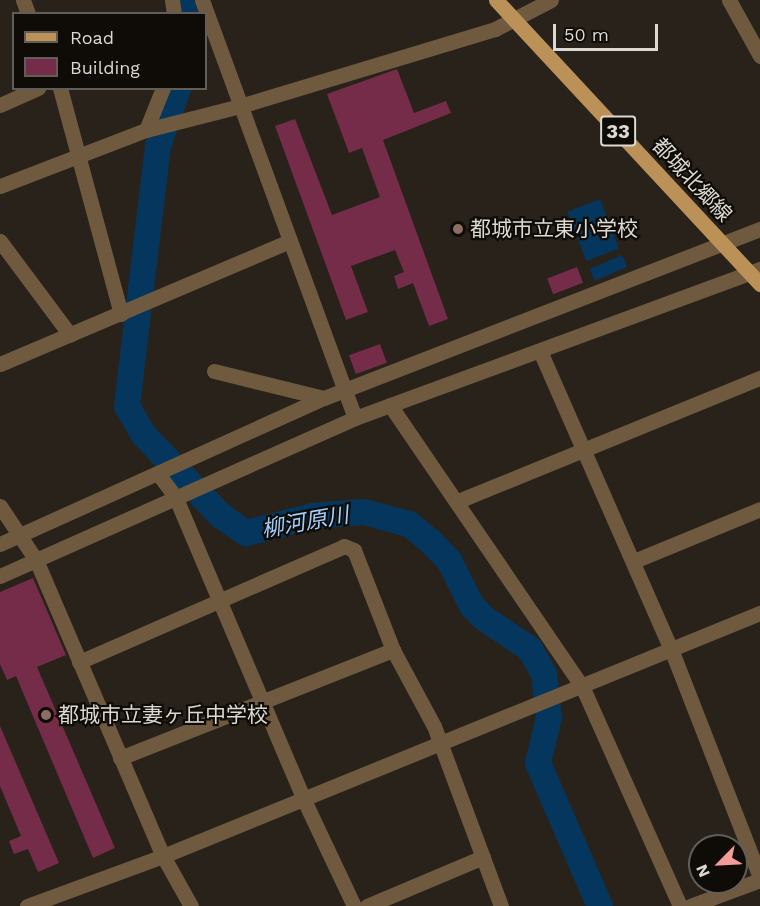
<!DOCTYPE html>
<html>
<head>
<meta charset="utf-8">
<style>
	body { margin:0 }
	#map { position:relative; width:760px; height:906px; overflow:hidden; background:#28221a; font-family:"Work Sans","Noto Sans JP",sans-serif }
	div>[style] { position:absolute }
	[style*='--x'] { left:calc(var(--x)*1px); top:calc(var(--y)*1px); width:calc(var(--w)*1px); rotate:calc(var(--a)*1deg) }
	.water>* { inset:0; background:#05375e; transform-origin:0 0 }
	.river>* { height:26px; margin:-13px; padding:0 13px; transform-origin:13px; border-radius:13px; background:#05375e }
	.building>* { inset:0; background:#742c49; transform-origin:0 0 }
	.minor>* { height:15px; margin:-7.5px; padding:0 7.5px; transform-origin:7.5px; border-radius:7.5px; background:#6f5a40 }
	.major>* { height:15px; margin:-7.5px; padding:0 7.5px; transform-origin:7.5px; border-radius:7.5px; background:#bb9158 }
	.dots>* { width:16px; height:16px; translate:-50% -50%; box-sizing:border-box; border:3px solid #0f0c08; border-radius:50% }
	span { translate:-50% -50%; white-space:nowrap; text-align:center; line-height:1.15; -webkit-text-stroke:4.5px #0f0c08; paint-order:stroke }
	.shield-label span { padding:2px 4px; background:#0f0c08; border:2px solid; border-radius:4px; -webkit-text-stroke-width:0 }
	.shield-label { font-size:20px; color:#dcd8d2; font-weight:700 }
	.street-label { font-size:21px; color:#dcd8d2 }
	.poi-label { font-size:21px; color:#dcd8d2 }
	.left { translate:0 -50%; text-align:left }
	.water-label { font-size:22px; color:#a0cefd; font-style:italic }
	.legend { position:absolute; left:12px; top:12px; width:195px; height:78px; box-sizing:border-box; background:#0f0c08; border:2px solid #615e59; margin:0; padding:8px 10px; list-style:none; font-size:18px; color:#dcd8d2 }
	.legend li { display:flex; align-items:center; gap:12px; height:30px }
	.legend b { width:30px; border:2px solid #615e59 }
	.north { position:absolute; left:688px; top:834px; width:60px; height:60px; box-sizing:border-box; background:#0f0c08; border:2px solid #615e59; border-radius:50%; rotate:246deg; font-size:16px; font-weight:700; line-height:24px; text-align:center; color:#dcd8d2 }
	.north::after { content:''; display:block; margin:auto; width:21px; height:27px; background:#f59b9a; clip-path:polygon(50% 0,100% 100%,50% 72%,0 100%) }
	.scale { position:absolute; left:553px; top:24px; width:105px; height:27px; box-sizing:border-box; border:3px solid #dcd8d2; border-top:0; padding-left:8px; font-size:18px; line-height:21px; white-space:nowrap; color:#dcd8d2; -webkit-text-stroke:4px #0f0c08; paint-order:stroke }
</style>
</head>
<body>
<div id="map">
	<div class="water">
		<i style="left:600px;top:199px;width:53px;height:35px;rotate:69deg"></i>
		<i style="left:622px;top:255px;width:13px;height:35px;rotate:67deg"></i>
	</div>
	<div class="river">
		<i style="--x:184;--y:0;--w:14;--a:86"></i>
		<i style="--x:178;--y:88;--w:61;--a:109"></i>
		<i style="--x:158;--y:146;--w:262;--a:96.8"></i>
		<i style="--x:127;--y:406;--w:32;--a:60"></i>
		<i style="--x:143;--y:434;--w:112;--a:46.5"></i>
		<i style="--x:220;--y:515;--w:32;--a:35"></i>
		<i style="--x:246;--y:533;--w:69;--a:-14.2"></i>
		<i style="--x:313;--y:516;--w:51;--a:-4.5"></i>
		<i style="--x:364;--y:512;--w:47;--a:14.9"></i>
		<i style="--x:409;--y:524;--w:28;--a:39"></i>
		<i style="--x:431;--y:542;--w:28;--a:46"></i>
		<i style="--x:450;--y:562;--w:49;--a:63.4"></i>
		<i style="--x:472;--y:606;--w:18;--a:45"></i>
		<i style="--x:485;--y:619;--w:54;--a:33.7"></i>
		<i style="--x:530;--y:649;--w:29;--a:61"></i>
		<i style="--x:544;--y:674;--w:43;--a:83.4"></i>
		<i style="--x:549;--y:717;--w:47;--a:103.4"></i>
		<i style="--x:538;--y:763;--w:156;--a:66.6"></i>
	</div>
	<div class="building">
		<i style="clip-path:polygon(397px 69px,414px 113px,446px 101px,451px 113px,383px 140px,448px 319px,429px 326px,413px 283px,398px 289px,394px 276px,404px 272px,395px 250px,351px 266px,368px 312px,346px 320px,275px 126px,295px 119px,332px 215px,380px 197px,362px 148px,349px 153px,327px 94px)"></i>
		<i style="left:577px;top:267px;width:17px;height:32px;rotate:69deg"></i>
		<i style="left:380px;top:344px;width:20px;height:33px;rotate:70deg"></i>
		<i style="clip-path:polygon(33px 578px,66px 655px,37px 667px,115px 848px,93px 858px,16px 676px,7px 680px,0 664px,0 592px)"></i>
		<i style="clip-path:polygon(0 726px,59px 863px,38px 872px,28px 849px,14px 854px,9px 841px,21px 836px,0 786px)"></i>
	</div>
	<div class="minor">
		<i style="--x:23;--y:0;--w:15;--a:70"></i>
		<i style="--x:172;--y:0;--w:14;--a:82"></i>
		<i style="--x:202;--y:0;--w:445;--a:69.9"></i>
		<i style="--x:729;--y:0;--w:64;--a:61"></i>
		<i style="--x:60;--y:88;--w:234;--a:74.9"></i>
		<i style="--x:0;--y:105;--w:42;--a:-24.1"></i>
		<i style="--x:146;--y:130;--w:45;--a:-68"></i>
		<i style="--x:0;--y:186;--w:156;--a:-21"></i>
		<i style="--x:146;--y:130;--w:97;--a:-14.3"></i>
		<i style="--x:240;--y:106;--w:266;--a:-16.8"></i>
		<i style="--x:495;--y:29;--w:63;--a:-27.4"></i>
		<i style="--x:0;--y:241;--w:117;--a:53.3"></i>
		<i style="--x:540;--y:351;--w:326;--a:66.3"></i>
		<i style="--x:671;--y:649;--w:245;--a:68.7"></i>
		<i style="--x:0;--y:364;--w:315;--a:-23"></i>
		<i style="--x:214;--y:371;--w:113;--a:13.8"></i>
		<i style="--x:390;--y:405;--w:340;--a:55.7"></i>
		<i style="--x:582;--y:686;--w:241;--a:66"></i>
		<i style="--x:159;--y:475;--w:26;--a:53"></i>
		<i style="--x:175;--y:496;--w:328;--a:67"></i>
		<i style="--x:303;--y:798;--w:119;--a:64.7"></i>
		<i style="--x:458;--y:501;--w:326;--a:-22.2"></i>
		<i style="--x:0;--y:506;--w:65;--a:56.3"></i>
		<i style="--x:36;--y:560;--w:322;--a:66.8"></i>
		<i style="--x:163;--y:856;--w:57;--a:60.8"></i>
		<i style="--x:0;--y:544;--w:355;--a:-24.3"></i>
		<i style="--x:324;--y:398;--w:468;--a:-21.2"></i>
		<i style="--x:634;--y:561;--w:136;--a:-22.4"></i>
		<i style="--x:0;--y:576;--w:389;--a:-24"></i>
		<i style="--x:355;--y:418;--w:432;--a:-20.2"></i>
		<i style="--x:79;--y:662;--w:289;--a:-23.6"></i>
		<i style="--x:344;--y:546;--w:11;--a:22"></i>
		<i style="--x:354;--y:550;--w:107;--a:68.7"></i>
		<i style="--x:393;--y:650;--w:86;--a:61.7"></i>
		<i style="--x:434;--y:726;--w:192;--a:69.6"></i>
		<i style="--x:120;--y:758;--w:294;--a:-21.6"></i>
		<i style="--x:27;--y:906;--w:145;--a:-20.2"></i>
		<i style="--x:163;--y:856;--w:645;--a:-22.15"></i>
		<i style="--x:367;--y:906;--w:126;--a:-22.9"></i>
		<i style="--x:690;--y:906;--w:75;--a:-20.4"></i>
	</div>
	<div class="major">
		<i style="--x:496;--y:0;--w:388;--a:47.1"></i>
	</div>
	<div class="dots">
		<i style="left:458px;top:229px;background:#8d6e63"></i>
		<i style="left:46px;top:715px;background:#8d6e63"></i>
	</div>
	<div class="shield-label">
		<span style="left:618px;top:131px">33</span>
	</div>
	<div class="street-label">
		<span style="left:692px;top:180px;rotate:47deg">都城北郷線</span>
	</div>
	<div class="poi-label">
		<span class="left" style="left:470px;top:229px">都城市立東小学校</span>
		<span class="left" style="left:58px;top:715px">都城市立妻ヶ丘中学校</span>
	</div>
	<div class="water-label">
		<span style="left:305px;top:522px;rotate:-10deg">柳河原川</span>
	</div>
	<ul class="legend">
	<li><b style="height:8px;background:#bb9158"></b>Road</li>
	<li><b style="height:16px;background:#742c49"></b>Building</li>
	</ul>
	<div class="north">N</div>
	<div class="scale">50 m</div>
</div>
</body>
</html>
